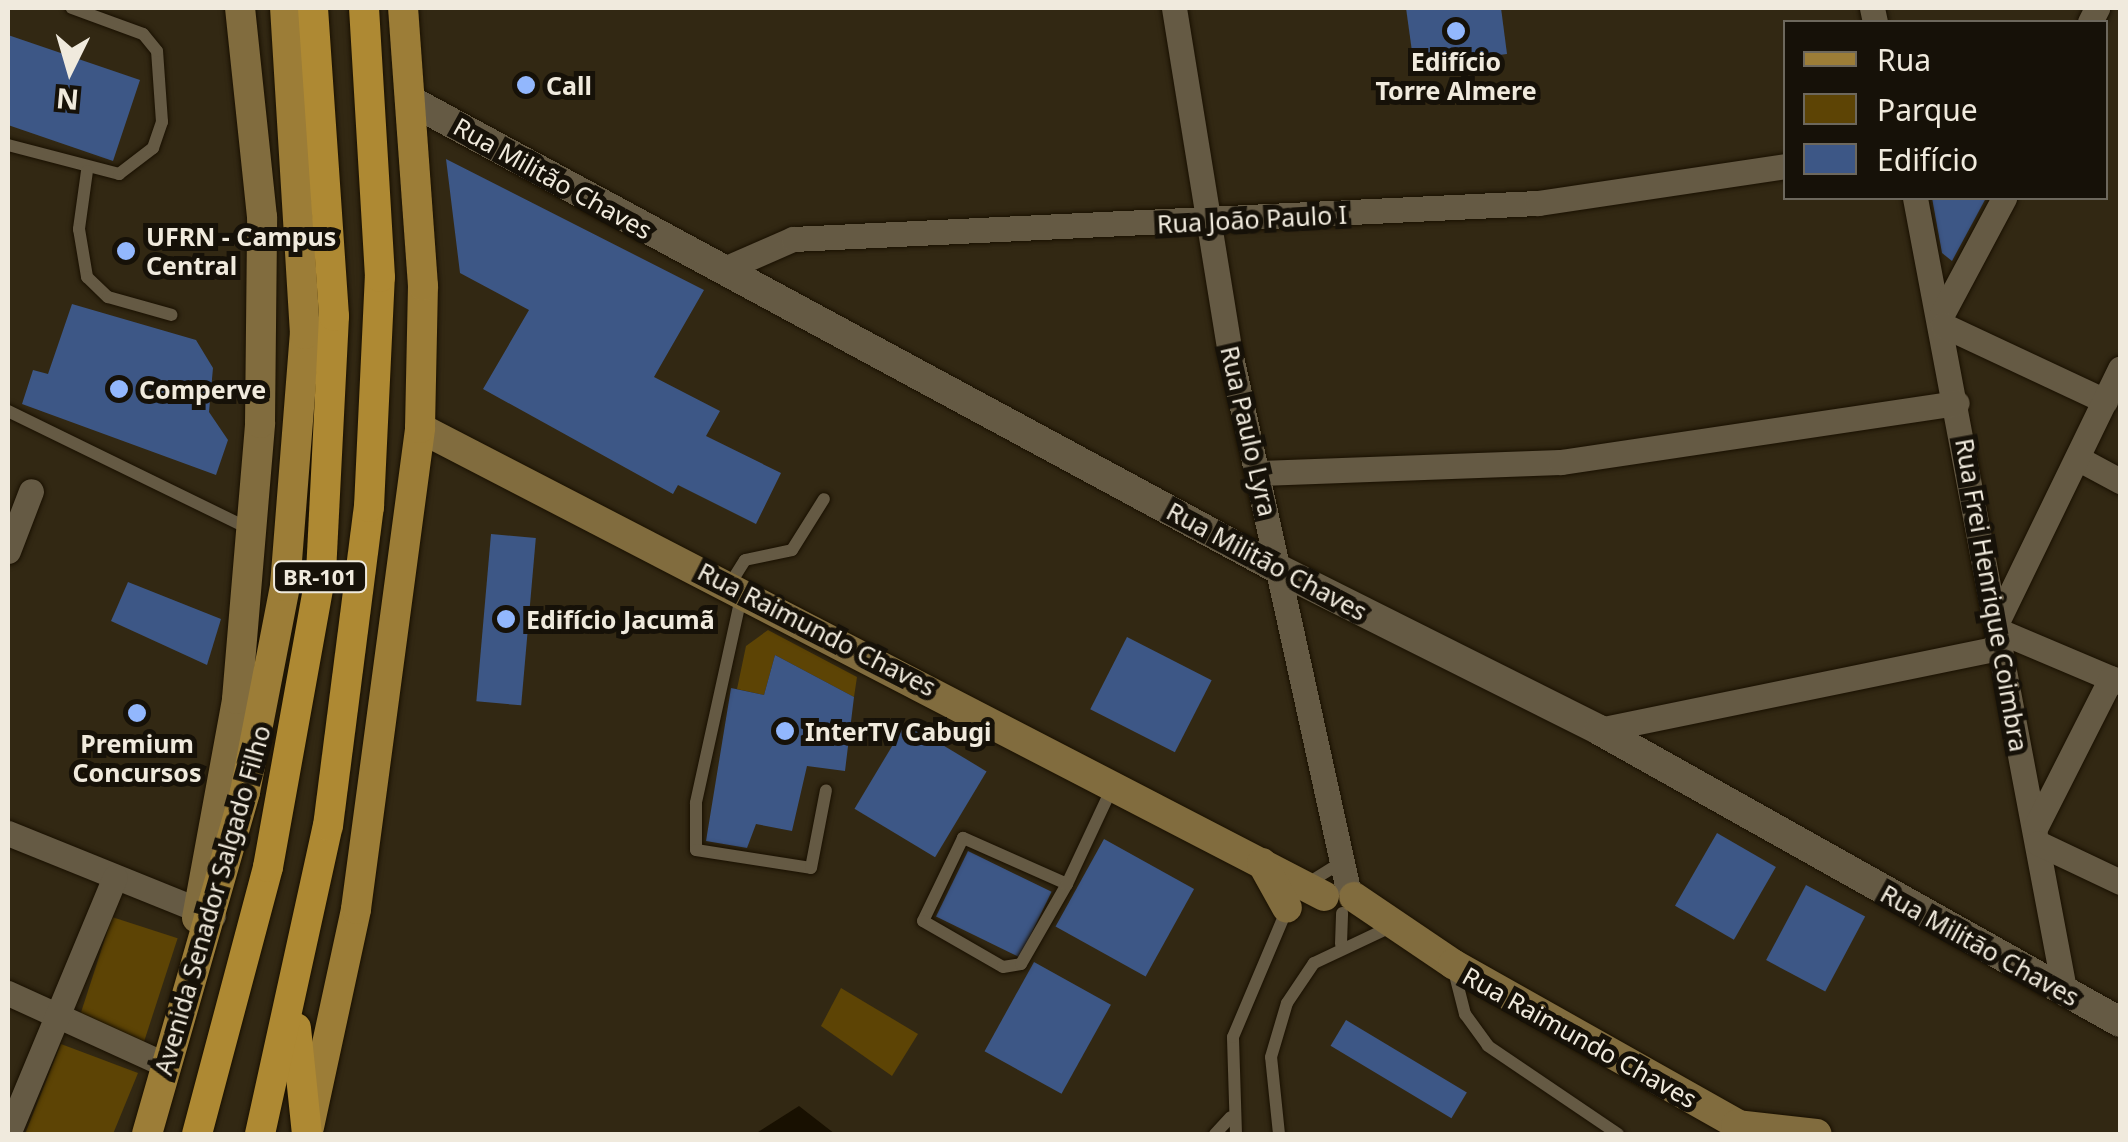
<!DOCTYPE html>
<html>
<head>
<meta charset="utf-8">
<style>
	body { margin:0 }
	#map { position:relative; width:2128px; height:1142px; overflow:hidden; background:#322813; font-family:"Noto Sans",sans-serif }
	div>[style] { position:absolute }
	[style*='--x'] { left:calc(var(--x)*1px); top:calc(var(--y)*1px); width:calc(var(--w)*1px); rotate:calc(var(--a)*1deg) }
	.green>* { inset:0; background:#5d4405; transform-origin:0 0 }
	.water>* { inset:0; background:#181001 }
	.building>* { inset:0; background:#3d5786; transform-origin:0 0 }
	.roads { filter:drop-shadow(0 0 2px #191000) drop-shadow(0 0 2px #191000) }
	.service>* { height:12px; margin:-6px; padding:0 6px; transform-origin:6px; border-radius:6px; background:#655a44 }
	.minor>* { height:25px; margin:-12.5px; padding:0 12.5px; transform-origin:12.5px; border-radius:12.5px; background:#655a44 }
	.tertiary>* { height:30px; margin:-15px; padding:0 15px; transform-origin:15px; border-radius:15px; background:#655a44 }
	.secondary>* { height:30px; margin:-15px; padding:0 15px; transform-origin:15px; border-radius:15px; background:#816c3e }
	.primary>* { height:30px; margin:-15px; padding:0 15px; transform-origin:15px; border-radius:15px; background:#9c7d37 }
	.trunk>* { height:30px; margin:-15px; padding:0 15px; transform-origin:15px; border-radius:15px; background:#ae8933 }
	.dots>* { width:28px; height:28px; translate:-50% -50%; box-sizing:border-box; border:5px solid #161108; border-radius:50% }
	span { translate:-50% -50%; white-space:nowrap; text-align:center; line-height:1.15; -webkit-text-stroke:10px #161108; paint-order:stroke }
	.shield-label span { padding:2px 8px; background:#161108; border:2px solid; border-radius:8px; -webkit-text-stroke-width:0 }
	.shield-label { font-size:22px; color:#f0eadd; font-weight:700 }
	.poi-label { font-size:25px; color:#f0eadd; font-weight:700 }
	.left { translate:0 -50%; text-align:left }
	.street-label { font-size:25px; color:#f0eadd }
	.frame { position:absolute; inset:0; border:10px solid #f0eadd; pointer-events:none }
	.legend { position:absolute; left:1783px; top:20px; width:325px; height:180px; box-sizing:border-box; background:#161108; border:2px solid #6d685d; margin:0; padding:12px 18px; list-style:none; font-size:30px; color:#f0eadd }
	.legend li { display:flex; align-items:center; gap:20px; height:50px }
	.legend b { width:50px; border:2px solid #6d685d }
	.north { position:absolute; left:20px; top:20px; width:100px; height:100px; -webkit-text-stroke:8px #161108; paint-order:stroke; rotate:185deg; font-size:28px; font-weight:700; line-height:40px; text-align:center; color:#f0eadd }
	.north::after { content:''; display:block; margin:auto; width:35px; height:45px; background:#f0eadd; clip-path:polygon(50% 0,100% 100%,50% 72%,0 100%) }
</style>
</head>
<body>
<div id="map">
	<div class="green">
		<i style="clip-path:polygon(768px 630px,857px 677px,854px 697px,775px 655px,764px 695px,737px 689px,746px 646px)"></i>
		<i style="left:112px;top:917px;width:69px;height:109px;rotate:18deg"></i>
		<i style="clip-path:polygon(841px 988px,918px 1034px,892px 1076px,821px 1026px)"></i>
		<i style="clip-path:polygon(61px 1044px,138px 1073px,113px 1134px,25px 1134px)"></i>
	</div>
	<div class="water">
		<i style="clip-path:polygon(799px 1106px,835px 1134px,755px 1134px)"></i>
	</div>
	<div class="building">
		<i style="clip-path:polygon(1406px 8px,1501px 8px,1507px 54px,1414px 66px)"></i>
		<i style="clip-path:polygon(8px 35px,140px 80px,113px 161px,8px 125px)"></i>
		<i style="clip-path:polygon(446px 159px,704px 290px,654px 377px,720px 411px,706px 436px,781px 473px,756px 524px,678px 485px,673px 494px,483px 389px,529px 310px,460px 273px)"></i>
		<i style="clip-path:polygon(1932px 198px,1986px 198px,1952px 261px,1942px 253px)"></i>
		<i style="clip-path:polygon(72px 304px,196px 340px,213px 368px,209px 412px,228px 440px,216px 475px,22px 404px,33px 370px,48px 374px)"></i>
		<i style="left:491px;top:534px;width:45px;height:168px;rotate:5deg"></i>
		<i style="clip-path:polygon(128px 582px,221px 619px,207px 665px,111px 621px)"></i>
		<i style="left:1127px;top:637px;width:95px;height:81px;rotate:27deg"></i>
		<i style="clip-path:polygon(775px 655px,854px 697px,845px 771px,807px 766px,792px 831px,756px 824px,747px 848px,706px 841px,731px 688px,764px 695px)"></i>
		<i style="left:906px;top:723px;width:94px;height:100px;rotate:31deg"></i>
		<i style="left:1717px;top:833px;width:68px;height:84px;rotate:30deg"></i>
		<i style="left:1104px;top:839px;width:103px;height:100px;rotate:29deg"></i>
		<i style="left:968px;top:851px;width:93px;height:73px;rotate:26deg"></i>
		<i style="left:1806px;top:885px;width:67px;height:85px;rotate:28deg"></i>
		<i style="left:1034px;top:962px;width:88px;height:102px;rotate:29deg"></i>
		<i style="left:1346px;top:1020px;width:141px;height:30px;rotate:31deg"></i>
	</div>
	<div class="roads">
		<div class="service">
			<i style="--x:8;--y:145;--w:115;--a:14.6"></i>
			<i style="--x:119;--y:174;--w:43;--a:-37.4"></i>
			<i style="--x:153;--y:148;--w:28;--a:-71"></i>
			<i style="--x:162;--y:122;--w:71;--a:-94"></i>
			<i style="--x:157;--y:51;--w:22;--a:-129"></i>
			<i style="--x:143;--y:34;--w:76;--a:-159.9"></i>
			<i style="--x:87;--y:171;--w:59;--a:97.9"></i>
			<i style="--x:79;--y:229;--w:49;--a:80.5"></i>
			<i style="--x:87;--y:277;--w:29;--a:44"></i>
			<i style="--x:108;--y:297;--w:66;--a:15.7"></i>
			<i style="--x:8;--y:411;--w:267;--a:26"></i>
			<i style="--x:730;--y:584;--w:28;--a:-58"></i>
			<i style="--x:745;--y:560;--w:48;--a:-12"></i>
			<i style="--x:792;--y:550;--w:60;--a:-57.9"></i>
			<i style="--x:742;--y:593;--w:215;--a:102.4"></i>
			<i style="--x:696;--y:803;--w:47;--a:90"></i>
			<i style="--x:696;--y:850;--w:116;--a:8.9"></i>
			<i style="--x:811;--y:868;--w:79;--a:-79.1"></i>
			<i style="--x:1067;--y:884;--w:114;--a:-156.1"></i>
			<i style="--x:963;--y:838;--w:92;--a:115.7"></i>
			<i style="--x:923;--y:921;--w:92;--a:29.9"></i>
			<i style="--x:1003;--y:967;--w:18;--a:-9"></i>
			<i style="--x:1021;--y:964;--w:92;--a:-60.1"></i>
			<i style="--x:1067;--y:884;--w:108;--a:-64.9"></i>
			<i style="--x:1305;--y:885;--w:40;--a:-32"></i>
			<i style="--x:1341;--y:944;--w:31;--a:-88"></i>
			<i style="--x:1453;--y:967;--w:49;--a:75.7"></i>
			<i style="--x:1465;--y:1014;--w:39;--a:54"></i>
			<i style="--x:1488;--y:1046;--w:157;--a:34.1"></i>
			<i style="--x:1215;--y:1134;--w:23;--a:-47"></i>
			<i style="--x:1236;--y:1134;--w:97;--a:-91.8"></i>
			<i style="--x:1233;--y:1037;--w:139;--a:-67.1"></i>
			<i style="--x:1279;--y:1134;--w:77;--a:-95.9"></i>
			<i style="--x:1271;--y:1057;--w:56;--a:-73.5"></i>
			<i style="--x:1287;--y:1003;--w:48;--a:-56"></i>
			<i style="--x:1314;--y:963;--w:75;--a:-25.2"></i>
		</div>
		<div class="minor">
			<i style="--x:1174;--y:8;--w:349;--a:80.8"></i>
			<i style="--x:1230;--y:352;--w:546;--a:77.62"></i>
			<i style="--x:1872;--y:8;--w:14;--a:78"></i>
			<i style="--x:2090;--y:22;--w:16;--a:-63"></i>
			<i style="--x:1915;--y:198;--w:810;--a:79.33"></i>
			<i style="--x:722;--y:270;--w:77;--a:-23.6"></i>
			<i style="--x:793;--y:239;--w:746;--a:-2.77"></i>
			<i style="--x:1538;--y:203;--w:251;--a:-8.5"></i>
			<i style="--x:1941;--y:316;--w:134;--a:-61.9"></i>
			<i style="--x:1943;--y:325;--w:179;--a:25.1"></i>
			<i style="--x:2079;--y:459;--w:47;--a:28.2"></i>
			<i style="--x:1259;--y:473;--w:302;--a:-2.1"></i>
			<i style="--x:1561;--y:462;--w:400;--a:-8.5"></i>
			<i style="--x:8;--y:551;--w:64;--a:-69"></i>
			<i style="--x:1996;--y:624;--w:284;--a:-64.1"></i>
			<i style="--x:1997;--y:630;--w:134;--a:22.9"></i>
			<i style="--x:1599;--y:730;--w:409;--a:-11.6"></i>
			<i style="--x:2035;--y:828;--w:168;--a:-63.1"></i>
			<i style="--x:8;--y:833;--w:221;--a:22"></i>
			<i style="--x:2038;--y:843;--w:91;--a:25.4"></i>
			<i style="--x:8;--y:993;--w:174;--a:24.5"></i>
			<i style="--x:8;--y:1134;--w:278;--a:-67.4"></i>
		</div>
		<div class="tertiary">
			<i style="--x:413;--y:102;--w:987;--a:28.36"></i>
			<i style="--x:1282;--y:571;--w:355;--a:26.6"></i>
			<i style="--x:1599;--y:730;--w:597;--a:29.27"></i>
		</div>
		<div class="secondary">
			<i style="--x:420;--y:428;--w:1018;--a:27.37"></i>
			<i style="--x:1262;--y:863;--w:51;--a:60.9"></i>
			<i style="--x:1354;--y:897;--w:120;--a:34.1"></i>
			<i style="--x:1453;--y:964;--w:347;--a:29.4"></i>
			<i style="--x:197;--y:918;--w:223;--a:-79.6"></i>
			<i style="--x:237;--y:699;--w:277;--a:-85.2"></i>
			<i style="--x:260;--y:423;--w:206;--a:-89.4"></i>
			<i style="--x:262;--y:217;--w:210;--a:-96"></i>
			<i style="--x:1736;--y:1125;--w:81;--a:6.3"></i>
		</div>
		<div class="primary">
			<i style="--x:309;--y:1127;--w:223;--a:-77.8"></i>
			<i style="--x:356;--y:909;--w:485;--a:-82.4"></i>
			<i style="--x:420;--y:428;--w:142;--a:-88.8"></i>
			<i style="--x:423;--y:286;--w:279;--a:-94.1"></i>
			<i style="--x:147;--y:1134;--w:356;--a:-74"></i>
			<i style="--x:245;--y:792;--w:210;--a:-79"></i>
			<i style="--x:285;--y:586;--w:253;--a:-85.5"></i>
			<i style="--x:305;--y:334;--w:327;--a:-93.5"></i>
		</div>
		<div class="trunk">
			<i style="--x:296;--y:1028;--w:107;--a:84.1"></i>
			<i style="--x:197;--y:1134;--w:276;--a:-75.1"></i>
			<i style="--x:268;--y:867;--w:299;--a:-79.8"></i>
			<i style="--x:321;--y:573;--w:257;--a:-87.1"></i>
			<i style="--x:334;--y:316;--w:309;--a:-93.9"></i>
			<i style="--x:260;--y:1134;--w:315;--a:-77.6"></i>
			<i style="--x:328;--y:826;--w:322;--a:-82.7"></i>
			<i style="--x:369;--y:507;--w:230;--a:-87.3"></i>
			<i style="--x:380;--y:277;--w:269;--a:-93.4"></i>
		</div>
	</div>
	<div class="dots">
		<i style="left:1456px;top:31px;background:#92b7fd"></i>
		<i style="left:526px;top:85px;background:#92b7fd"></i>
		<i style="left:126px;top:251px;background:#92b7fd"></i>
		<i style="left:119px;top:389px;background:#92b7fd"></i>
		<i style="left:506px;top:619px;background:#92b7fd"></i>
		<i style="left:137px;top:713px;background:#92b7fd"></i>
		<i style="left:785px;top:731px;background:#92b7fd"></i>
	</div>
	<div class="shield-label">
		<span style="left:320px;top:577px">BR-101</span>
	</div>
	<div class="poi-label">
		<span style="left:1456px;top:76px">Edifício<br>Torre Almere</span>
		<span class="left" style="left:546px;top:85px">Call</span>
		<span class="left" style="left:146px;top:251px">UFRN - Campus<br>Central</span>
		<span class="left" style="left:139px;top:389px">Comperve</span>
		<span class="left" style="left:526px;top:619px">Edifício Jacumã</span>
		<span class="left" style="left:805px;top:731px">InterTV Cabugi</span>
		<span style="left:137px;top:758px">Premium<br>Concursos</span>
	</div>
	<div class="street-label">
		<span style="left:553px;top:178px;rotate:29deg">Rua Militão Chaves</span>
		<span style="left:1252px;top:219px;rotate:-3deg">Rua João Paulo I</span>
		<span style="left:1249px;top:431px;rotate:77deg">Rua Paulo Lyra</span>
		<span style="left:1267px;top:561px;rotate:28deg">Rua Militão Chaves</span>
		<span style="left:1992px;top:595px;rotate:80deg">Rua Frei Henrique Coimbra</span>
		<span style="left:817px;top:629px;rotate:27deg">Rua Raimundo Chaves</span>
		<span style="left:212px;top:900px;rotate:-74deg">Avenida Senador Salgado Filho</span>
		<span style="left:1980px;top:945px;rotate:29deg">Rua Militão Chaves</span>
		<span style="left:1580px;top:1037px;rotate:29deg">Rua Raimundo Chaves</span>
	</div>
	<div class="frame"></div>
	<ul class="legend">
	<li><b style="height:12px;background:#9c7d37"></b>Rua</li>
	<li><b style="height:28px;background:#5d4405"></b>Parque</li>
	<li><b style="height:28px;background:#3d5786"></b>Edifício</li>
	</ul>
	<div class="north">N</div>
</div>
</body>
</html>
